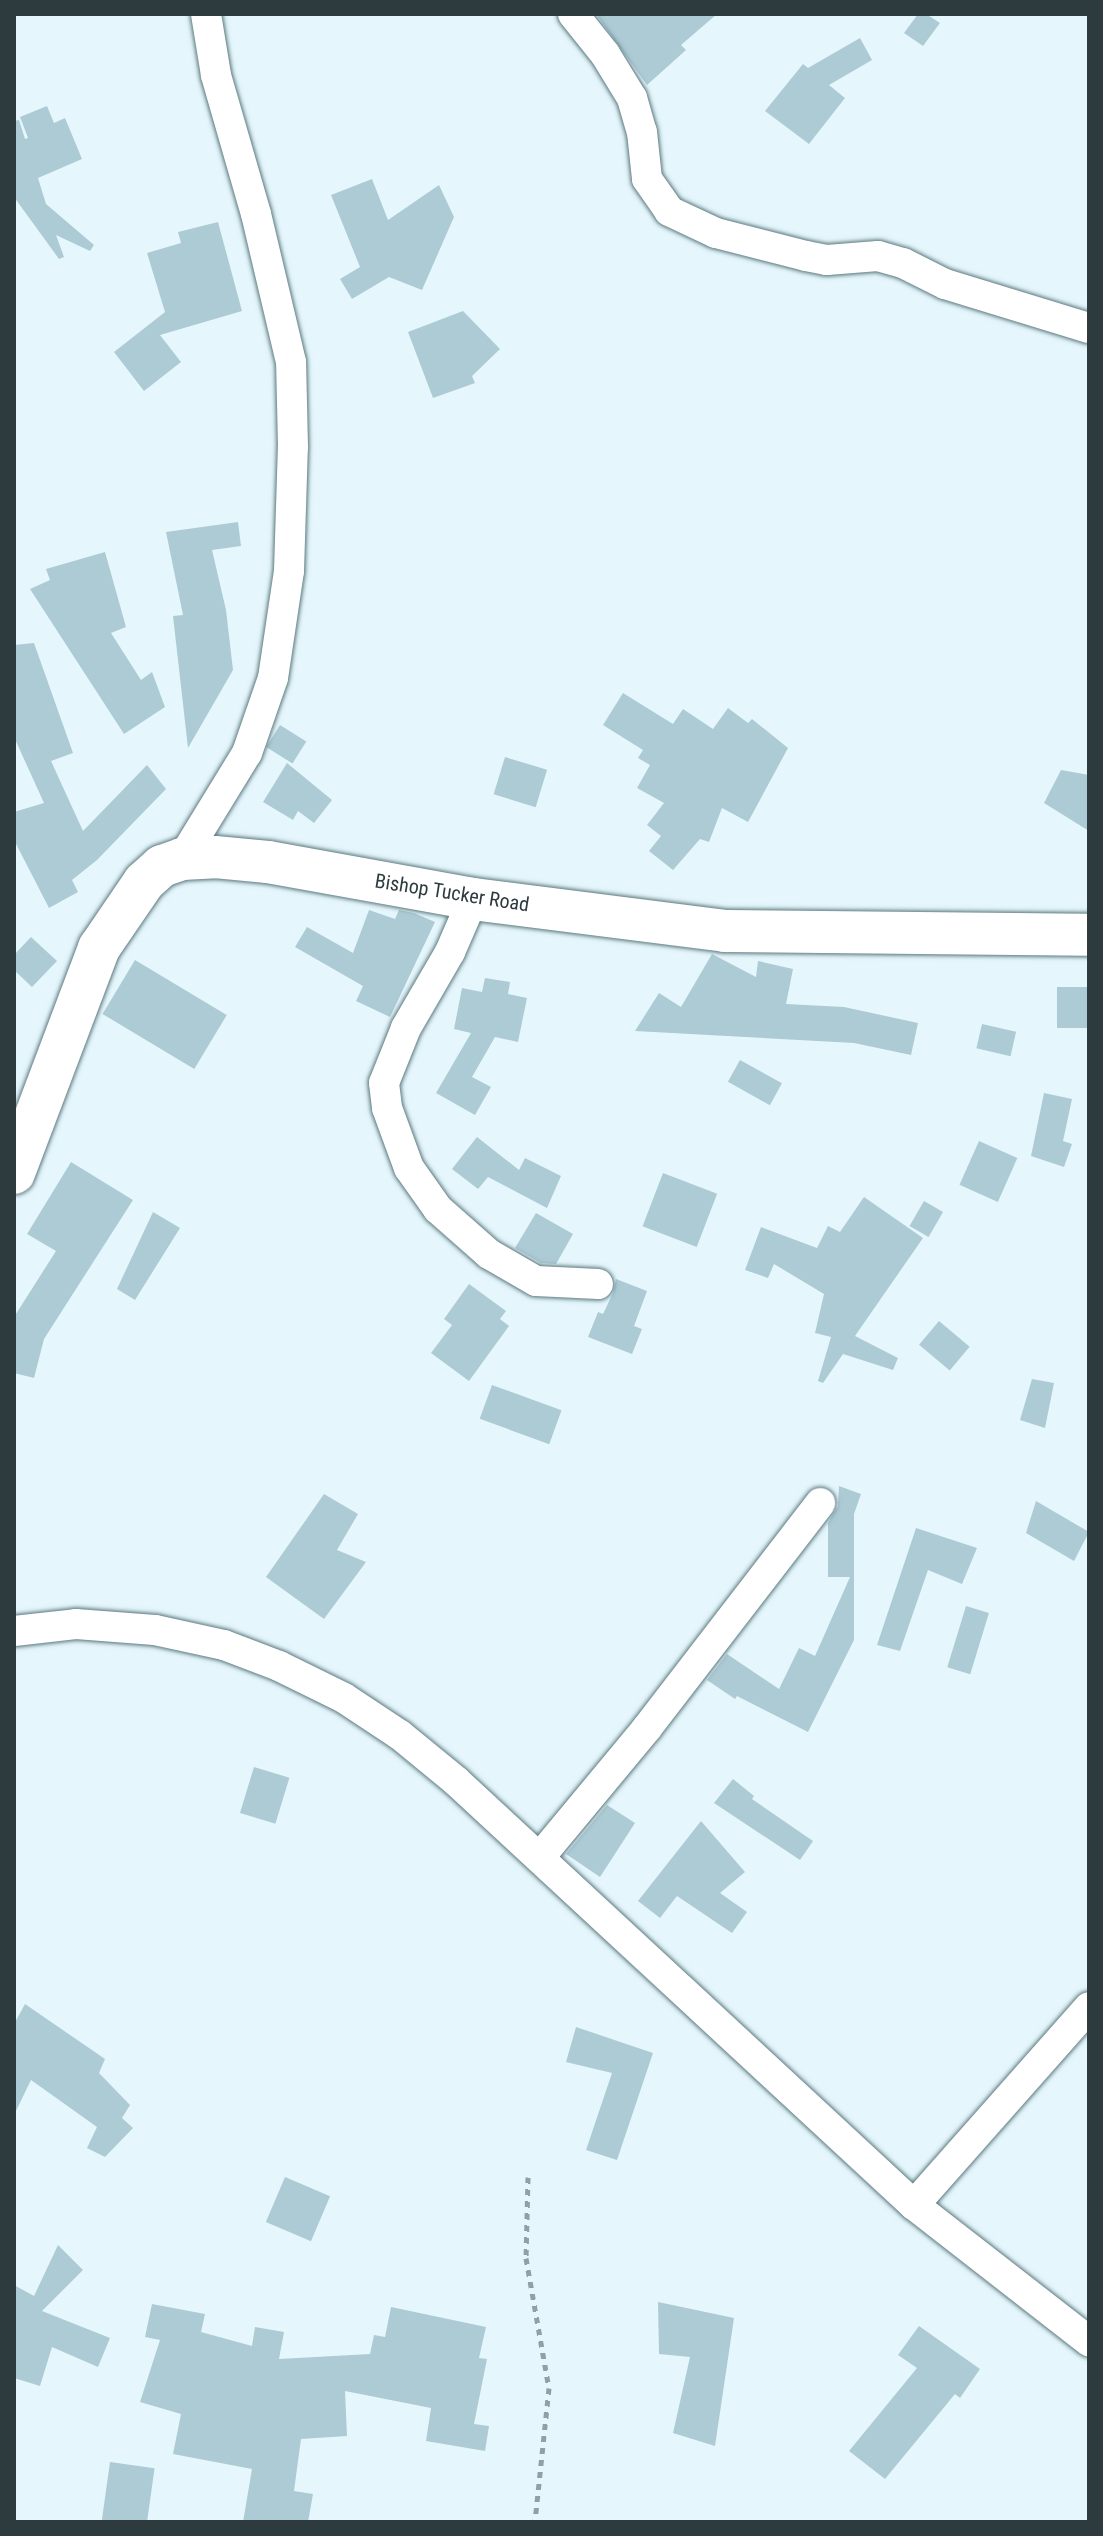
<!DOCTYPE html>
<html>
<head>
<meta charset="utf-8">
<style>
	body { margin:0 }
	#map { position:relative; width:1103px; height:2536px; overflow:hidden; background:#e5f7fc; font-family:"Roboto Condensed",sans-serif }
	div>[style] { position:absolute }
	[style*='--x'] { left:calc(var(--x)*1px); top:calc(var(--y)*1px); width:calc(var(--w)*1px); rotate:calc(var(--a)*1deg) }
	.building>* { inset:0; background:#adcbd4; transform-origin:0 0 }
	.path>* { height:5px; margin-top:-2.5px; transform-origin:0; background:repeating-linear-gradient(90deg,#90a0a4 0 6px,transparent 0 12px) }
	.roads { filter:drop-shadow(0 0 2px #5c7980) drop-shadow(0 0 2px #5c7980) }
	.street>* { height:30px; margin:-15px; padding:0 15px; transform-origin:15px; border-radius:15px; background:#fff }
	.secondary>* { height:42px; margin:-21px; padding:0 21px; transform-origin:21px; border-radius:21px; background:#fff }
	span { translate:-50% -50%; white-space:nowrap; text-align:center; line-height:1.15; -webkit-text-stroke:8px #fff; paint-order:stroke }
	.street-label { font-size:20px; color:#2e3b3e }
	.frame { position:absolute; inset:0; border:16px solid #2e3b3e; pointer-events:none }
</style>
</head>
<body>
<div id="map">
	<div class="building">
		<i style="clip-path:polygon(596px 14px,717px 14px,681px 45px,686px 50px,647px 85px)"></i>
		<i style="clip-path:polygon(918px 14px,926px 14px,940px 23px,923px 46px,904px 33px)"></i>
		<i style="clip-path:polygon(860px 38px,872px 60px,829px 85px,845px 98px,809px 144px,765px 111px,803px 64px,808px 68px)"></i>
		<i style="clip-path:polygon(47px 106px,54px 123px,65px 118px,82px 159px,38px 178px,46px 204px,94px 245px,90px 251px,56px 235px,64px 257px,59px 259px,14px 197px,14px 121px,19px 120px,25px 139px,28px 138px,20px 117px)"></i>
		<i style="clip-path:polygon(372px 179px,388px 220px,439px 185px,454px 217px,422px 290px,389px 277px,352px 299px,340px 279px,360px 267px,331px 195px)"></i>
		<i style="clip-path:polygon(218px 222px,242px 311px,160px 335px,181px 362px,144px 391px,114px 352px,165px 312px,147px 253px,181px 243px,178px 232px)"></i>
		<i style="clip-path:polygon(463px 311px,500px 349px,472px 376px,475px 383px,433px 398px,408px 332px)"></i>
		<i style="clip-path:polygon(238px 522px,241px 546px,212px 550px,226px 610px,233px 670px,188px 748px,173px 616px,183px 615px,166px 532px)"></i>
		<i style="clip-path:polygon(105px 552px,126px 627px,111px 633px,141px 680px,152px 672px,165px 707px,124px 734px,30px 589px,50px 580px,46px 569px)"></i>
		<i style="clip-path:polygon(34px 643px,73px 753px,51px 761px,83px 831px,147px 765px,166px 789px,97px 860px,72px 880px,78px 892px,49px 908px,14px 840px,14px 812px,44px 803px,14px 737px,14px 645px)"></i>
		<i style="clip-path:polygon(623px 693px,673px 724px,683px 709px,713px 729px,728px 708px,748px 723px,752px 719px,788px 748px,748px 822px,722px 808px,709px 842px,700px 839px,673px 870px,649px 851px,661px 836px,647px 825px,664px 803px,637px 788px,650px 765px,638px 758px,643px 750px,603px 725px)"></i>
		<i style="left:280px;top:725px;width:31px;height:26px;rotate:32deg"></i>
		<i style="left:505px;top:757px;width:44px;height:39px;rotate:17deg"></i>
		<i style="clip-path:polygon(287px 763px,332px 800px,314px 823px,298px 811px,293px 820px,263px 802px)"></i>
		<i style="clip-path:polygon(1061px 770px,1089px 775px,1089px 831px,1044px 803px)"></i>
		<i style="clip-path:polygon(369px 910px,395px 919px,399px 910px,414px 913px,435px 922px,390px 1017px,356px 1001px,363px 986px,295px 947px,307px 927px,353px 953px)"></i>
		<i style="clip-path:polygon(31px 937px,57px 961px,32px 987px,14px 970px,14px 955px)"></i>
		<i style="clip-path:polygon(712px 954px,756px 977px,758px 961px,793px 969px,786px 1004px,844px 1007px,918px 1023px,911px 1055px,854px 1043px,635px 1031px,659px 993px,681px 1007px)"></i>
		<i style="left:135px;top:960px;width:107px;height:63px;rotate:31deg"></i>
		<i style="clip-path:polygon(485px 978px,510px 982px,508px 994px,527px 998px,518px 1042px,495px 1037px,472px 1077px,491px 1087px,475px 1115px,436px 1093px,471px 1033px,454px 1029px,462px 988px,482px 992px)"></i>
		<i style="left:1089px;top:987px;width:41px;height:32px;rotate:90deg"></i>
		<i style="left:982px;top:1024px;width:35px;height:25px;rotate:13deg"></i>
		<i style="left:740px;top:1060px;width:48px;height:25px;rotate:29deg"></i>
		<i style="clip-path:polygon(1044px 1093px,1072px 1099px,1063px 1141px,1072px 1144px,1064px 1167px,1031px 1156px)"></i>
		<i style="clip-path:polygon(477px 1137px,519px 1170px,525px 1158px,561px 1176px,547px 1208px,488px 1177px,478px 1189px,452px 1169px)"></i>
		<i style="left:979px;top:1141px;width:42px;height:48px;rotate:24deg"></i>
		<i style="clip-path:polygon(71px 1162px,133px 1200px,44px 1339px,34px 1378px,14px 1373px,14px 1317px,56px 1251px,27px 1234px)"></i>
		<i style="left:663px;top:1173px;width:58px;height:57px;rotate:21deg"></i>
		<i style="clip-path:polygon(864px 1197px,923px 1238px,855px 1336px,898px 1358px,893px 1370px,843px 1354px,823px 1383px,818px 1381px,831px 1337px,815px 1333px,824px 1294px,774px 1264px,768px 1278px,745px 1270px,761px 1227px,817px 1248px,828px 1226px,840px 1232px)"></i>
		<i style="left:924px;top:1201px;width:22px;height:29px;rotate:30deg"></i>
		<i style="clip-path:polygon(153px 1212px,180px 1228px,135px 1300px,117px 1289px)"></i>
		<i style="clip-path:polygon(536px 1213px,573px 1234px,556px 1264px,541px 1263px,515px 1248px)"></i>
		<i style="clip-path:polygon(616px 1279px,647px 1291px,634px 1326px,642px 1329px,632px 1354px,588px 1337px,598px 1312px,603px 1314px,613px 1293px)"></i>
		<i style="clip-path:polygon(469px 1284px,506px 1311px,500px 1319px,509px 1326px,469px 1381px,431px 1353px,452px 1325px,444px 1319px)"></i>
		<i style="left:939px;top:1321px;width:40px;height:31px;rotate:40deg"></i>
		<i style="clip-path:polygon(1032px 1379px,1054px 1383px,1045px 1428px,1020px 1420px)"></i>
		<i style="left:492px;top:1385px;width:74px;height:36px;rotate:20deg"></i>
		<i style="clip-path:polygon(839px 1486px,861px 1494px,854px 1514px,854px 1640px,808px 1732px,737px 1696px,735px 1699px,707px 1680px,727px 1654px,779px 1689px,799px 1648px,815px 1656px,850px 1577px,828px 1577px,828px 1523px,838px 1506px)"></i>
		<i style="clip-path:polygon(324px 1494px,358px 1514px,337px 1550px,366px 1562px,324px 1619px,266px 1577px)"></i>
		<i style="clip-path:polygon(1036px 1501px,1089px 1532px,1074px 1561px,1026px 1533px)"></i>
		<i style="clip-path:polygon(916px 1528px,977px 1548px,962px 1584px,928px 1570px,900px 1651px,877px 1645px)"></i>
		<i style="left:966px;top:1606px;width:24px;height:64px;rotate:17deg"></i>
		<i style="left:254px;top:1767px;width:37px;height:48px;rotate:17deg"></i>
		<i style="clip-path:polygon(733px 1779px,754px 1796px,752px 1799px,813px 1841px,800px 1860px,714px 1803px)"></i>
		<i style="clip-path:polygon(607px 1805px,635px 1823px,600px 1877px,566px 1854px)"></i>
		<i style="clip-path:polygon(701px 1821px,745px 1872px,720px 1893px,747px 1912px,732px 1933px,677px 1896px,660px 1918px,638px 1901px)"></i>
		<i style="clip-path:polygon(25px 2004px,105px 2059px,99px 2073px,130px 2105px,122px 2118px,133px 2128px,105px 2157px,87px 2148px,97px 2127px,31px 2080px,14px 2115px,14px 2024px)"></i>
		<i style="clip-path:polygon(576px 2027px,653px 2053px,617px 2160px,586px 2150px,612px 2073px,566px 2062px)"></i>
		<i style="left:285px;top:2177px;width:49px;height:49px;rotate:23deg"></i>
		<i style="clip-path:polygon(58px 2245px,83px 2270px,42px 2311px,110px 2338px,98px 2367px,52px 2347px,40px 2386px,14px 2378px,14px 2285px,34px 2296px)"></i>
		<i style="clip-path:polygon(658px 2302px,734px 2318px,715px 2446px,673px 2433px,690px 2357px,659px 2354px)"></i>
		<i style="clip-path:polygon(152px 2304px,205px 2314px,201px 2332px,252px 2346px,255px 2327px,284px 2332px,279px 2359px,370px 2354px,374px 2335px,385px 2337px,391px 2307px,486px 2327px,479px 2358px,487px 2359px,474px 2424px,489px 2426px,485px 2451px,426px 2441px,431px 2408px,345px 2391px,347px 2436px,301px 2439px,294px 2491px,313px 2494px,308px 2522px,243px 2522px,252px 2469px,173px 2454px,181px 2414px,140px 2402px,160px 2340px,145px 2337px)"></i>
		<i style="clip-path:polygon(919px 2326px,980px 2369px,960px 2398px,955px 2394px,885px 2479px,849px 2451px,917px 2368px,898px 2355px)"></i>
		<i style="left:110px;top:2462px;width:45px;height:61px;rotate:8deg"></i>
	</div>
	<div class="path">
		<i style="--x:528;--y:2177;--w:81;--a:91.4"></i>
		<i style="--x:526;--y:2258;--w:132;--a:80"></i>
		<i style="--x:549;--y:2388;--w:135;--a:96"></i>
	</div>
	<div class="roads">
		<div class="street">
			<i style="--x:573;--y:14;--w:51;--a:51.3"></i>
			<i style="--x:605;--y:54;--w:52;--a:58.5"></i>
			<i style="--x:632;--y:98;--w:35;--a:74"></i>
			<i style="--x:642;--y:132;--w:47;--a:83.9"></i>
			<i style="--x:647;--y:179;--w:39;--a:55"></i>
			<i style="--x:669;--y:211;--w:52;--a:25.1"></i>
			<i style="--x:716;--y:233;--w:93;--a:14.3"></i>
			<i style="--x:806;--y:256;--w:21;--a:11"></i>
			<i style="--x:827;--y:260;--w:51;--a:-4.5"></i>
			<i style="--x:878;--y:256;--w:26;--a:16"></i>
			<i style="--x:903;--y:263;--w:47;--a:26.6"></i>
			<i style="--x:945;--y:284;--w:151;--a:17"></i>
			<i style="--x:182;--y:859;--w:124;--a:-58.5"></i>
			<i style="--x:247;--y:753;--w:79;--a:-70.9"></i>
			<i style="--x:273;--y:678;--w:108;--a:-81.5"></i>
			<i style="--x:289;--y:571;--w:124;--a:-88.2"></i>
			<i style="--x:293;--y:447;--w:85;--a:-91.3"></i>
			<i style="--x:291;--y:362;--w:152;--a:-103.3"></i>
			<i style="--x:256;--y:214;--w:145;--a:-106.1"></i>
			<i style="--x:216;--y:75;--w:62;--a:-99.3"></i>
			<i style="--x:473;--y:899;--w:58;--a:113.5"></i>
			<i style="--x:450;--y:952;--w:88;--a:120.1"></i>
			<i style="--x:406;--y:1028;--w:59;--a:111.8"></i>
			<i style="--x:384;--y:1083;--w:25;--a:83"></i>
			<i style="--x:387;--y:1108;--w:64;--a:69.9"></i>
			<i style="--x:409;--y:1168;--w:50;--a:54.7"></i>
			<i style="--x:438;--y:1209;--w:68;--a:41.4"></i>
			<i style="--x:489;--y:1254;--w:54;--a:29.9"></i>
			<i style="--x:536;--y:1281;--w:62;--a:2.8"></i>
			<i style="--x:14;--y:1631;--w:62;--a:-6.4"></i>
			<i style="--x:76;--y:1624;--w:79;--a:4.3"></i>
			<i style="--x:155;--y:1630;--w:71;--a:12.3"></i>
			<i style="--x:224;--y:1645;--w:59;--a:20.9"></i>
			<i style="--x:279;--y:1666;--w:72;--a:26.2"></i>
			<i style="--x:344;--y:1698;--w:67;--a:33.5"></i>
			<i style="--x:400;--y:1735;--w:72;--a:39.4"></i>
			<i style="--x:456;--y:1781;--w:624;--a:42.79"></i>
			<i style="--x:914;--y:2205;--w:222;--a:37.9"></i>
			<i style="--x:540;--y:1857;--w:168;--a:-50.3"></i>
			<i style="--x:647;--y:1728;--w:284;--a:-52.4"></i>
			<i style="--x:914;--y:2205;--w:264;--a:-48.5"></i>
		</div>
		<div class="secondary">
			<i style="--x:14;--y:1173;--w:241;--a:-69.3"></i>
			<i style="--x:99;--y:948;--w:80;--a:-55.7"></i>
			<i style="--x:144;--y:882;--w:24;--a:-42"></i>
			<i style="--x:162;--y:866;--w:21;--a:-19"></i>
			<i style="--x:182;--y:859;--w:33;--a:-3"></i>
			<i style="--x:215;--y:857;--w:53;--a:5.4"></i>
			<i style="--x:268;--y:862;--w:208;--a:10.2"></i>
			<i style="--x:473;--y:899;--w:254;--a:7.2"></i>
			<i style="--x:725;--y:931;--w:364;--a:0.6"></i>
		</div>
	</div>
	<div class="street-label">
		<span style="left:452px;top:893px;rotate:9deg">Bishop Tucker Road</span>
	</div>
	<div class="frame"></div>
</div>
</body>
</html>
